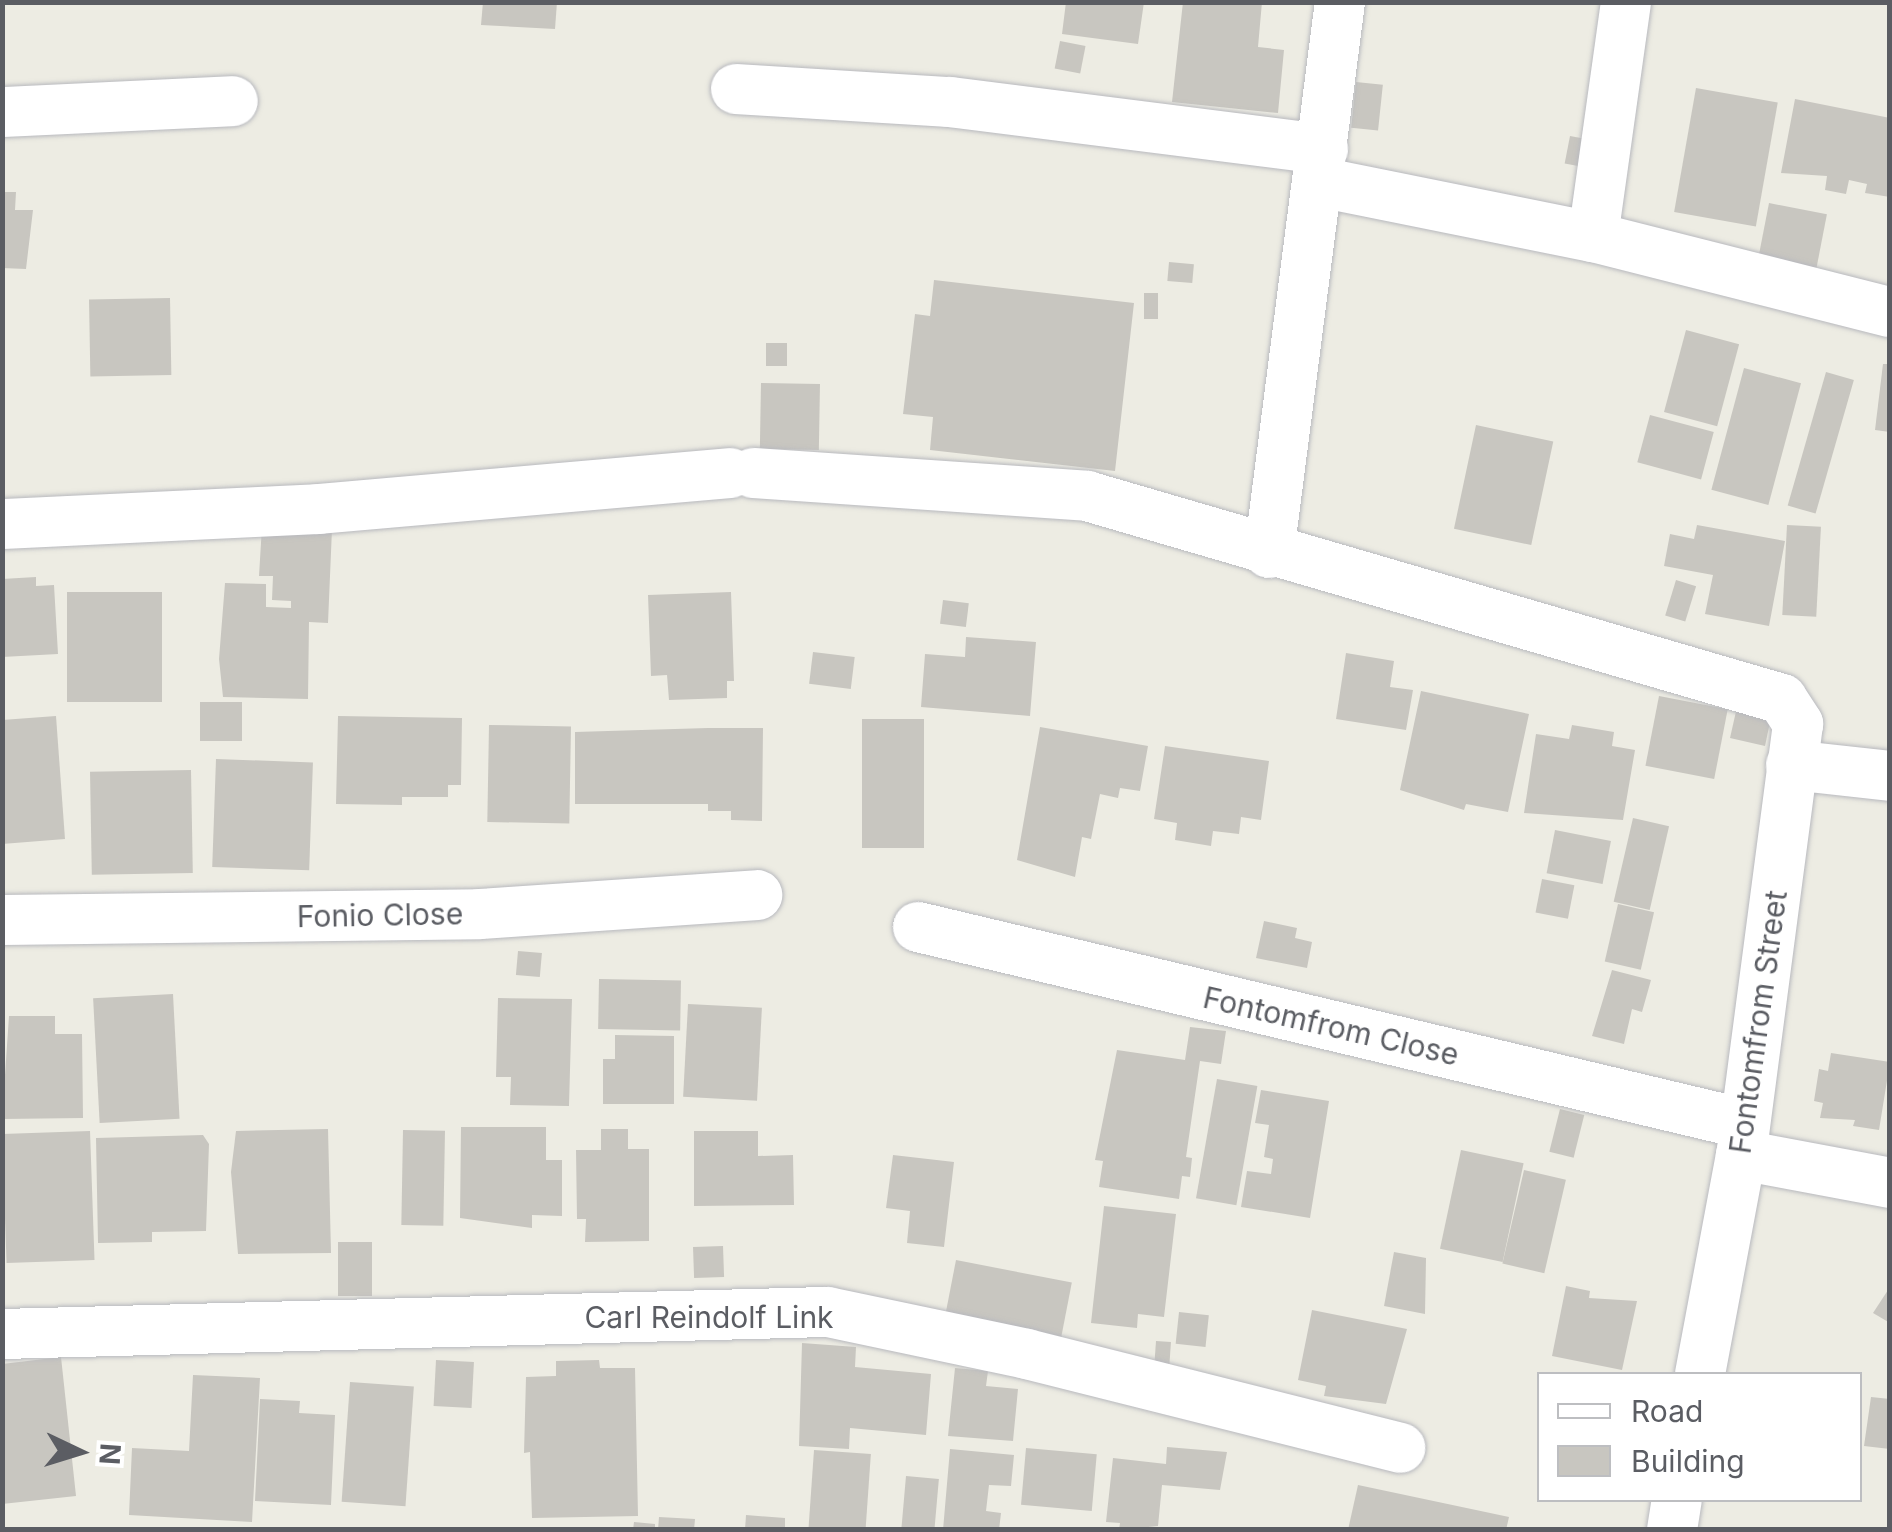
<!DOCTYPE html>
<html>
<head>
<meta charset="utf-8">
<style>
	body { margin:0 }
	#map { position:relative; width:1892px; height:1532px; overflow:hidden; background:#edece3; font-family:Inter,sans-serif }
	div>[style] { position:absolute }
	[style*='--x'] { left:calc(var(--x)*1px); top:calc(var(--y)*1px); width:calc(var(--w)*1px); rotate:calc(var(--a)*1deg) }
	.building>* { inset:0; background:#c8c6c0; transform-origin:0 0 }
	.roads { filter:drop-shadow(0 0 2px #b8b9be) drop-shadow(0 0 2px #b8b9be) }
	.minor>* { height:50px; margin:-25px; padding:0 25px; transform-origin:25px; border-radius:25px; background:#fff }
	span { translate:-50% -50%; white-space:nowrap; text-align:center; line-height:1.15; -webkit-text-stroke:8px #fff; paint-order:stroke }
	.street-label { font-size:30px; color:#5b5d63 }
	.frame { position:absolute; inset:0; border:5px solid #5b5d63; pointer-events:none }
	.legend { position:absolute; left:1537px; top:1372px; width:325px; height:130px; box-sizing:border-box; background:#fff; border:2px solid #bdbec1; margin:0; padding:12px 18px; list-style:none; font-size:30px; color:#5b5d63 }
	.legend li { display:flex; align-items:center; gap:20px; height:50px }
	.legend b { width:50px; border:2px solid #bdbec1 }
	.north { position:absolute; left:30px; top:1402px; width:100px; height:100px; -webkit-text-stroke:8px #fff; paint-order:stroke; rotate:94deg; font-size:28px; font-weight:700; line-height:40px; text-align:center; color:#5b5d63 }
	.north::after { content:''; display:block; margin:auto; width:35px; height:45px; background:#5b5d63; clip-path:polygon(50% 0,100% 100%,50% 72%,0 100%) }
</style>
</head>
<body>
<div id="map">
	<div class="building">
		<i style="clip-path:polygon(483px 2px,557px 2px,555px 29px,481px 25px)"></i>
		<i style="clip-path:polygon(1066px 2px,1144px 2px,1138px 44px,1062px 34px)"></i>
		<i style="clip-path:polygon(1183px 2px,1262px 2px,1258px 47px,1284px 50px,1278px 113px,1172px 102px)"></i>
		<i style="left:1060px;top:41px;width:26px;height:28px;rotate:11deg"></i>
		<i style="left:1356px;top:82px;width:27px;height:46px;rotate:6deg"></i>
		<i style="left:1696px;top:88px;width:83px;height:126px;rotate:10deg"></i>
		<i style="clip-path:polygon(1795px 99px,1890px 118px,1890px 197px,1865px 193px,1867px 184px,1849px 180px,1846px 194px,1825px 190px,1827px 176px,1781px 173px)"></i>
		<i style="left:1570px;top:136px;width:15px;height:28px;rotate:11deg"></i>
		<i style="clip-path:polygon(2px 192px,16px 192px,15px 210px,33px 210px,26px 269px,2px 268px)"></i>
		<i style="left:1769px;top:203px;width:59px;height:56px;rotate:11deg"></i>
		<i style="left:1169px;top:262px;width:25px;height:19px;rotate:5deg"></i>
		<i style="clip-path:polygon(934px 280px,1134px 303px,1115px 471px,930px 450px,933px 417px,903px 414px,915px 314px,930px 316px)"></i>
		<i style="left:1144px;top:293px;width:14px;height:26px"></i>
		<i style="left:170px;top:298px;width:77px;height:81px;rotate:89deg"></i>
		<i style="left:1686px;top:330px;width:55px;height:85px;rotate:15deg"></i>
		<i style="left:766px;top:343px;width:21px;height:23px"></i>
		<i style="clip-path:polygon(1883px 364px,1890px 364px,1890px 432px,1875px 430px)"></i>
		<i style="left:1744px;top:368px;width:59px;height:126px;rotate:15deg"></i>
		<i style="left:1826px;top:372px;width:29px;height:139px;rotate:16deg"></i>
		<i style="left:761px;top:383px;width:59px;height:66px;rotate:1deg"></i>
		<i style="left:1650px;top:415px;width:66px;height:49px;rotate:15deg"></i>
		<i style="left:1476px;top:425px;width:79px;height:106px;rotate:12deg"></i>
		<i style="clip-path:polygon(1697px 525px,1785px 541px,1769px 626px,1705px 614px,1713px 575px,1664px 566px,1670px 534px,1694px 539px)"></i>
		<i style="left:1787px;top:525px;width:34px;height:90px;rotate:3deg"></i>
		<i style="clip-path:polygon(262px 526px,332px 529px,328px 623px,309px 622px,308px 699px,223px 697px,219px 659px,225px 583px,266px 584px,266px 607px,291px 608px,291px 601px,272px 600px,273px 576px,259px 576px)"></i>
		<i style="clip-path:polygon(36px 577px,36px 586px,54px 585px,58px 654px,2px 657px,2px 579px)"></i>
		<i style="left:1676px;top:580px;width:21px;height:37px;rotate:17deg"></i>
		<i style="left:67px;top:592px;width:95px;height:110px"></i>
		<i style="clip-path:polygon(731px 592px,734px 681px,727px 681px,727px 698px,669px 700px,667px 675px,651px 676px,648px 595px)"></i>
		<i style="left:943px;top:600px;width:26px;height:24px;rotate:7deg"></i>
		<i style="clip-path:polygon(966px 637px,1036px 642px,1030px 716px,921px 707px,925px 654px,965px 657px)"></i>
		<i style="left:813px;top:652px;width:42px;height:32px;rotate:7deg"></i>
		<i style="clip-path:polygon(1346px 653px,1394px 661px,1390px 687px,1413px 690px,1406px 730px,1336px 719px)"></i>
		<i style="clip-path:polygon(1421px 691px,1529px 714px,1508px 812px,1466px 804px,1464px 810px,1400px 790px)"></i>
		<i style="left:1659px;top:696px;width:70px;height:71px;rotate:11deg"></i>
		<i style="left:242px;top:702px;width:39px;height:42px;rotate:90deg"></i>
		<i style="clip-path:polygon(1737px 707px,1762px 713px,1770px 722px,1765px 746px,1730px 738px)"></i>
		<i style="clip-path:polygon(56px 716px,65px 839px,2px 844px,2px 720px)"></i>
		<i style="clip-path:polygon(338px 716px,462px 718px,461px 785px,448px 785px,448px 797px,402px 797px,402px 805px,336px 804px)"></i>
		<i style="left:862px;top:719px;width:62px;height:129px"></i>
		<i style="left:489px;top:725px;width:82px;height:97px;rotate:1deg"></i>
		<i style="clip-path:polygon(1572px 725px,1614px 732px,1612px 746px,1635px 750px,1623px 820px,1524px 813px,1536px 734px,1569px 739px)"></i>
		<i style="clip-path:polygon(1040px 727px,1148px 746px,1140px 791px,1120px 788px,1118px 798px,1100px 794px,1091px 839px,1082px 837px,1075px 877px,1017px 860px)"></i>
		<i style="clip-path:polygon(708px 728px,763px 728px,762px 821px,731px 820px,731px 811px,708px 811px,708px 804px,575px 804px,575px 732px)"></i>
		<i style="clip-path:polygon(1165px 746px,1269px 761px,1261px 820px,1241px 817px,1239px 834px,1213px 831px,1211px 846px,1175px 840px,1177px 823px,1154px 819px)"></i>
		<i style="left:216px;top:759px;width:97px;height:108px;rotate:2deg"></i>
		<i style="left:191px;top:770px;width:103px;height:101px;rotate:89deg"></i>
		<i style="left:1633px;top:818px;width:37px;height:86px;rotate:13deg"></i>
		<i style="left:1555px;top:830px;width:57px;height:44px;rotate:11deg"></i>
		<i style="left:1542px;top:879px;width:33px;height:34px;rotate:11deg"></i>
		<i style="left:1618px;top:904px;width:37px;height:59px;rotate:13deg"></i>
		<i style="clip-path:polygon(1264px 921px,1297px 928px,1295px 938px,1312px 942px,1307px 968px,1256px 958px)"></i>
		<i style="left:518px;top:951px;width:24px;height:24px;rotate:5deg"></i>
		<i style="clip-path:polygon(1612px 970px,1651px 980px,1642px 1012px,1632px 1009px,1624px 1044px,1592px 1036px)"></i>
		<i style="left:599px;top:979px;width:82px;height:50px;rotate:1deg"></i>
		<i style="left:173px;top:994px;width:125px;height:80px;rotate:87deg"></i>
		<i style="clip-path:polygon(498px 998px,572px 999px,569px 1106px,510px 1105px,511px 1077px,496px 1077px)"></i>
		<i style="left:688px;top:1004px;width:74px;height:93px;rotate:3deg"></i>
		<i style="clip-path:polygon(9px 1016px,55px 1016px,55px 1034px,82px 1034px,83px 1118px,2px 1119px)"></i>
		<i style="clip-path:polygon(1190px 1027px,1226px 1031px,1221px 1064px,1200px 1061px,1186px 1157px,1192px 1158px,1190px 1177px,1182px 1176px,1179px 1199px,1099px 1187px,1103px 1161px,1095px 1160px,1117px 1050px,1185px 1060px)"></i>
		<i style="clip-path:polygon(615px 1035px,674px 1036px,674px 1104px,603px 1104px,603px 1059px,615px 1059px)"></i>
		<i style="clip-path:polygon(1831px 1053px,1890px 1062px,1879px 1130px,1853px 1126px,1855px 1120px,1820px 1118px,1823px 1103px,1814px 1101px,1819px 1069px,1828px 1071px)"></i>
		<i style="left:1217px;top:1079px;width:41px;height:121px;rotate:10deg"></i>
		<i style="clip-path:polygon(1261px 1090px,1329px 1101px,1310px 1218px,1241px 1207px,1247px 1171px,1271px 1174px,1273px 1159px,1264px 1157px,1269px 1125px,1255px 1123px)"></i>
		<i style="left:1560px;top:1109px;width:25px;height:44px;rotate:14deg"></i>
		<i style="clip-path:polygon(461px 1127px,546px 1127px,546px 1160px,562px 1160px,562px 1216px,532px 1215px,532px 1228px,460px 1218px)"></i>
		<i style="clip-path:polygon(328px 1129px,331px 1253px,238px 1254px,231px 1172px,236px 1131px)"></i>
		<i style="clip-path:polygon(601px 1129px,628px 1129px,628px 1149px,649px 1149px,649px 1241px,585px 1242px,586px 1219px,577px 1219px,576px 1150px,601px 1150px)"></i>
		<i style="left:403px;top:1130px;width:42px;height:95px;rotate:1deg"></i>
		<i style="left:90px;top:1131px;width:129px;height:88px;rotate:88deg"></i>
		<i style="clip-path:polygon(694px 1131px,758px 1131px,758px 1156px,793px 1155px,794px 1205px,694px 1206px)"></i>
		<i style="clip-path:polygon(203px 1135px,209px 1144px,206px 1231px,152px 1232px,152px 1242px,98px 1243px,96px 1138px)"></i>
		<i style="left:1461px;top:1150px;width:64px;height:101px;rotate:12deg"></i>
		<i style="clip-path:polygon(893px 1155px,954px 1162px,944px 1247px,907px 1243px,910px 1211px,886px 1208px)"></i>
		<i style="left:1524px;top:1170px;width:43px;height:96px;rotate:13deg"></i>
		<i style="clip-path:polygon(1104px 1206px,1176px 1214px,1164px 1317px,1138px 1314px,1137px 1328px,1091px 1323px)"></i>
		<i style="left:338px;top:1242px;width:34px;height:54px"></i>
		<i style="left:723px;top:1246px;width:31px;height:30px;rotate:88deg"></i>
		<i style="clip-path:polygon(1394px 1252px,1426px 1258px,1425px 1314px,1384px 1306px)"></i>
		<i style="left:956px;top:1260px;width:118px;height:61px;rotate:11deg"></i>
		<i style="clip-path:polygon(1566px 1286px,1590px 1291px,1589px 1298px,1637px 1301px,1622px 1370px,1552px 1356px)"></i>
		<i style="clip-path:polygon(1890px 1287px,1890px 1323px,1873px 1313px)"></i>
		<i style="clip-path:polygon(1312px 1310px,1407px 1329px,1386px 1404px,1324px 1396px,1326px 1386px,1298px 1380px)"></i>
		<i style="left:1179px;top:1312px;width:30px;height:32px;rotate:6deg"></i>
		<i style="left:1156px;top:1341px;width:15px;height:32px;rotate:4deg"></i>
		<i style="clip-path:polygon(802px 1343px,856px 1347px,855px 1367px,931px 1374px,926px 1435px,850px 1428px,849px 1449px,799px 1446px)"></i>
		<i style="clip-path:polygon(61px 1357px,76px 1496px,2px 1504px,2px 1364px)"></i>
		<i style="left:436px;top:1360px;width:38px;height:46px;rotate:3deg"></i>
		<i style="clip-path:polygon(599px 1360px,600px 1368px,635px 1368px,638px 1516px,532px 1518px,530px 1452px,524px 1453px,526px 1377px,556px 1376px,556px 1361px)"></i>
		<i style="clip-path:polygon(955px 1368px,988px 1371px,986px 1386px,1018px 1389px,1013px 1441px,948px 1436px)"></i>
		<i style="clip-path:polygon(193px 1375px,260px 1378px,252px 1522px,129px 1515px,132px 1448px,189px 1451px)"></i>
		<i style="left:350px;top:1382px;width:64px;height:120px;rotate:4deg"></i>
		<i style="clip-path:polygon(1871px 1397px,1890px 1399px,1890px 1449px,1864px 1446px)"></i>
		<i style="clip-path:polygon(260px 1399px,300px 1401px,299px 1413px,335px 1415px,331px 1505px,255px 1501px)"></i>
		<i style="clip-path:polygon(1167px 1447px,1227px 1452px,1220px 1490px,1162px 1485px,1158px 1526px,1119px 1530px,1120px 1523px,1106px 1522px,1113px 1458px,1166px 1464px)"></i>
		<i style="left:1026px;top:1448px;width:71px;height:57px;rotate:5deg"></i>
		<i style="clip-path:polygon(950px 1449px,1014px 1455px,1011px 1486px,989px 1485px,986px 1511px,1001px 1513px,999px 1530px,943px 1530px)"></i>
		<i style="left:814px;top:1450px;width:57px;height:80px;rotate:4deg"></i>
		<i style="left:906px;top:1476px;width:33px;height:54px;rotate:5deg"></i>
		<i style="clip-path:polygon(1358px 1485px,1509px 1517px,1506px 1530px,1348px 1530px)"></i>
		<i style="clip-path:polygon(746px 1515px,785px 1518px,785px 1530px,745px 1530px)"></i>
		<i style="clip-path:polygon(659px 1517px,695px 1519px,694px 1530px,658px 1530px)"></i>
		<i style="clip-path:polygon(634px 1522px,655px 1524px,655px 1530px,633px 1530px)"></i>
	</div>
	<div class="roads">
		<div class="minor">
			<i style="--x:736;--y:89;--w:214;--a:3.5"></i>
			<i style="--x:950;--y:102;--w:376;--a:7.2"></i>
			<i style="--x:2;--y:112;--w:231;--a:-2.7"></i>
			<i style="--x:1319;--y:182;--w:279;--a:11.4"></i>
			<i style="--x:1593;--y:237;--w:306;--a:14.2"></i>
			<i style="--x:1593;--y:237;--w:237;--a:-82"></i>
			<i style="--x:753;--y:473;--w:335;--a:3.9"></i>
			<i style="--x:1087;--y:496;--w:724;--a:16.28"></i>
			<i style="--x:1782;--y:699;--w:30;--a:57"></i>
			<i style="--x:1798;--y:724;--w:435;--a:97.5"></i>
			<i style="--x:1741;--y:1155;--w:223;--a:100.6"></i>
			<i style="--x:2;--y:524;--w:317;--a:-2.7"></i>
			<i style="--x:319;--y:509;--w:413;--a:-5"></i>
			<i style="--x:1269;--y:553;--w:556;--a:-82.66"></i>
			<i style="--x:1791;--y:765;--w:100;--a:6.3"></i>
			<i style="--x:2;--y:920;--w:478;--a:-0.7"></i>
			<i style="--x:480;--y:914;--w:278;--a:-3.9"></i>
			<i style="--x:918;--y:927;--w:850;--a:13.4"></i>
			<i style="--x:1741;--y:1155;--w:152;--a:10.6"></i>
			<i style="--x:2;--y:1334;--w:826;--a:-1.53"></i>
			<i style="--x:828;--y:1312;--w:203;--a:11.9"></i>
			<i style="--x:1027;--y:1354;--w:385;--a:14.1"></i>
			<i style="--x:1672;--y:1530;--w:30;--a:-81"></i>
		</div>
	</div>
	<div class="street-label">
		<span style="left:380px;top:915px;rotate:-1deg">Fonio Close</span>
		<span style="left:1758px;top:1022px;rotate:-82deg">Fontomfrom Street</span>
		<span style="left:1331px;top:1026px;rotate:13deg">Fontomfrom Close</span>
		<span style="left:709px;top:1317px">Carl Reindolf Link</span>
	</div>
	<div class="frame"></div>
	<ul class="legend">
	<li><b style="height:12px;background:#fff"></b>Road</li>
	<li><b style="height:28px;background:#c8c6c0"></b>Building</li>
	</ul>
	<div class="north">N</div>
</div>
</body>
</html>
